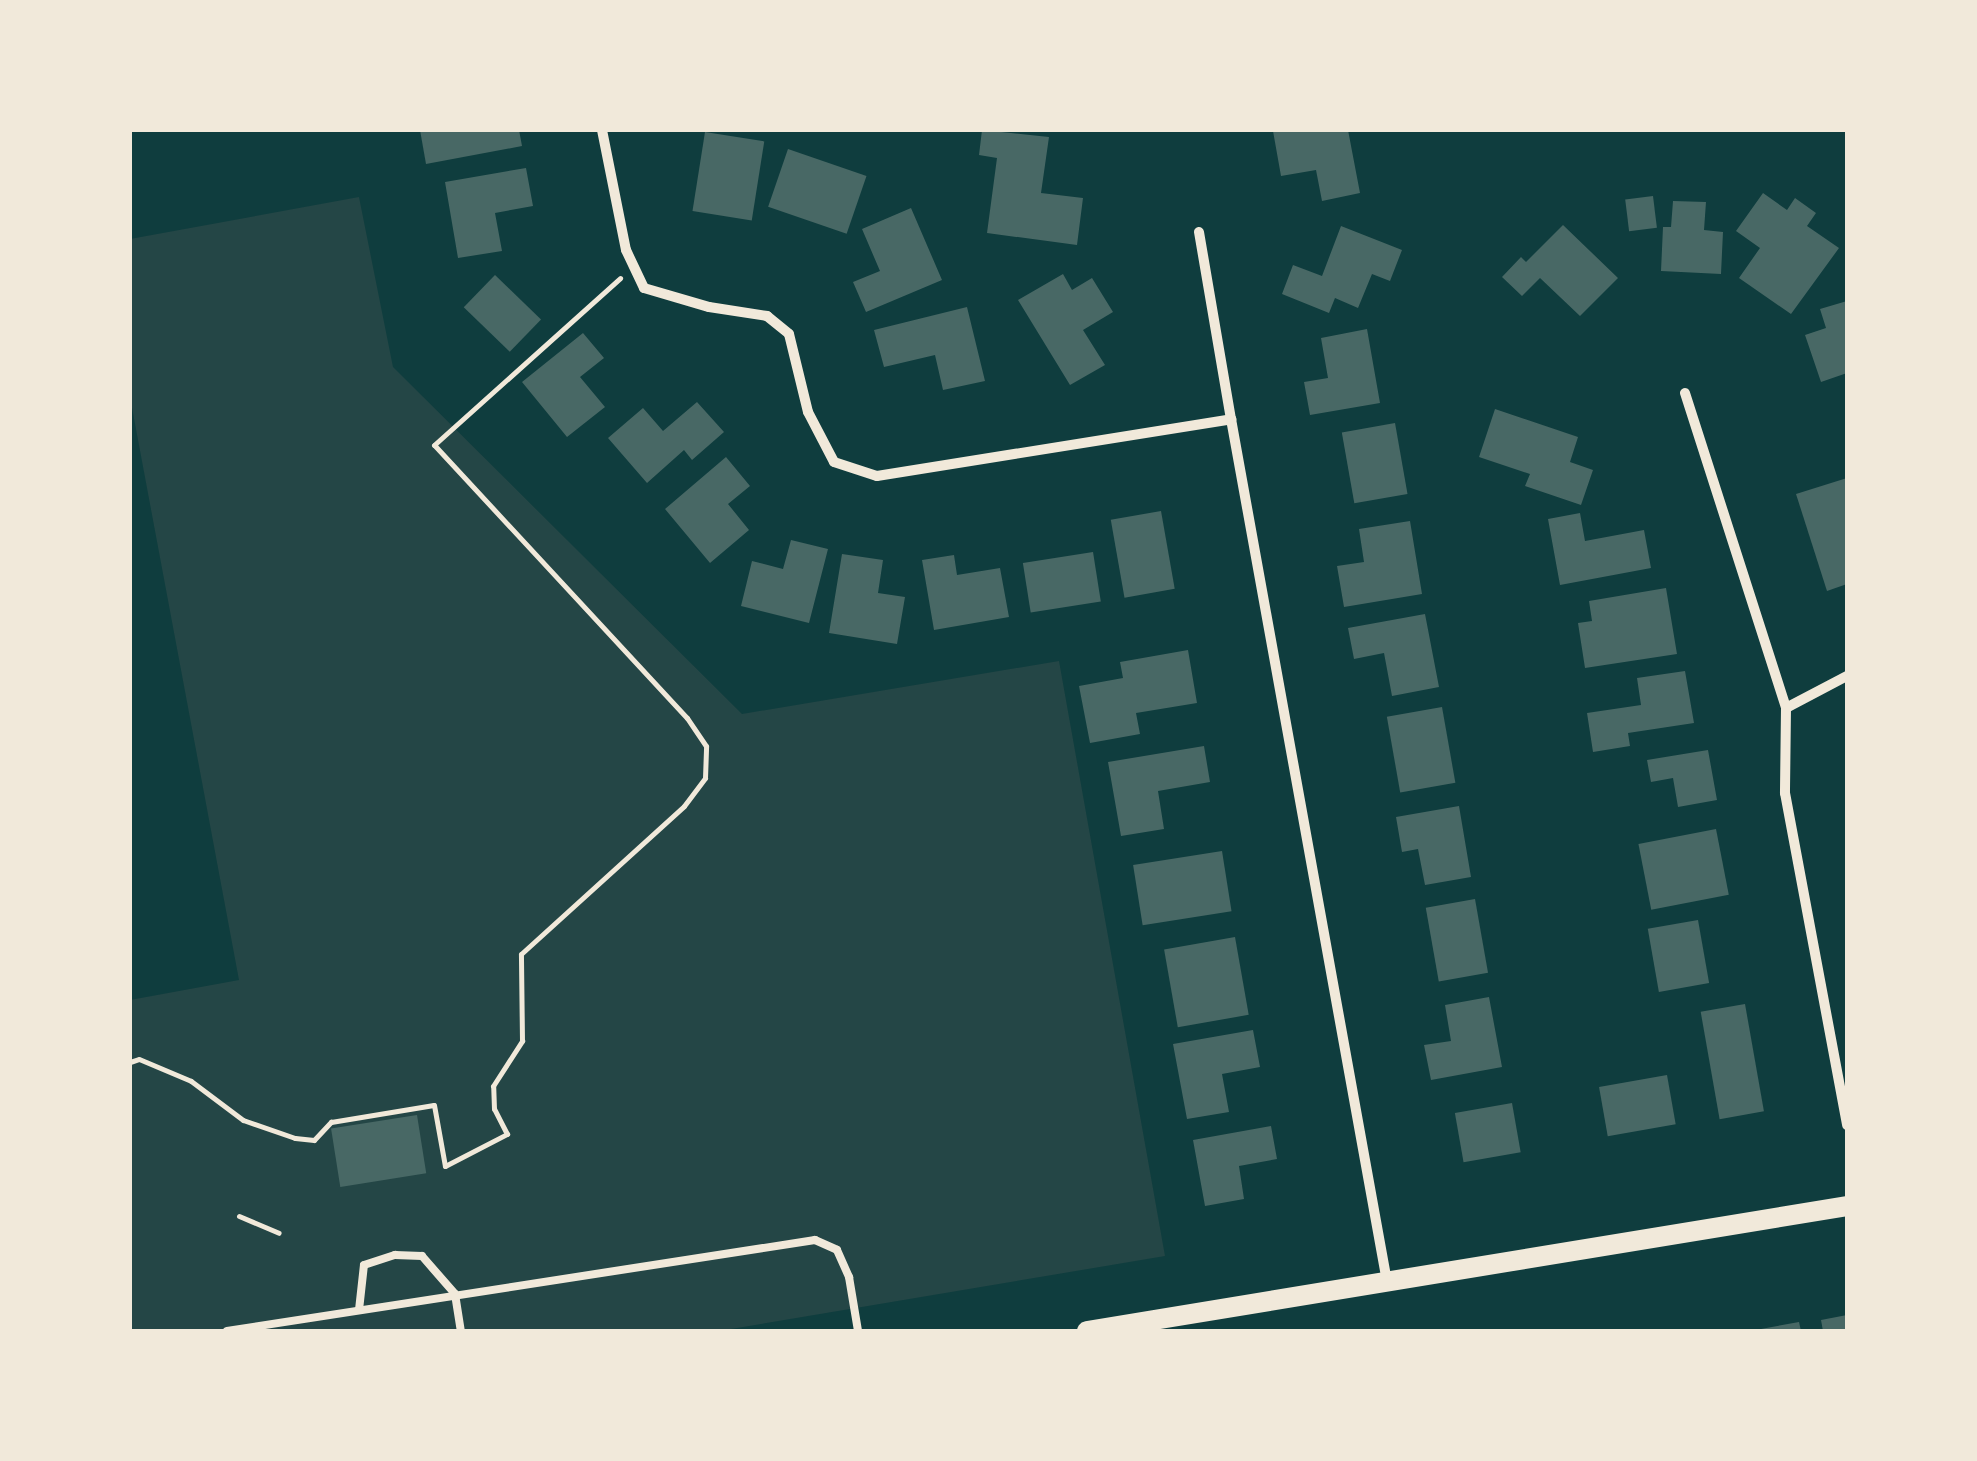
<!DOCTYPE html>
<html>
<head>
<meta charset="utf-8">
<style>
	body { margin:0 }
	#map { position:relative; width:1977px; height:1461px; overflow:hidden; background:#0f3d3e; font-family:"DejaVu Sans",sans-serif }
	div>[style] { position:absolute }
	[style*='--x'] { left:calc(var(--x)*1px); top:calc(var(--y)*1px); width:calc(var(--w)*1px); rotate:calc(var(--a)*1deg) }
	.green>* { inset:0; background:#244646 }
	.building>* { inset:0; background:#486865; transform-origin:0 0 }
	.path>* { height:5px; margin:-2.5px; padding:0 2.5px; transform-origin:2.5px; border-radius:2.5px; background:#f1e9da }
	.service>* { height:8px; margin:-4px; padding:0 4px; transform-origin:4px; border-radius:4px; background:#f1e9da }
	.minor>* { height:10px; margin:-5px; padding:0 5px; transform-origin:5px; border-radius:5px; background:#f1e9da }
	.secondary>* { height:20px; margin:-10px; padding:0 10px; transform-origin:10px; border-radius:10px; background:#f1e9da }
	span { translate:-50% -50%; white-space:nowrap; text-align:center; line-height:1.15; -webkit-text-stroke:9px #f1e9da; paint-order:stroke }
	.frame { position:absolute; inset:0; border:132px solid #f1e9da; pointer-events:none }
</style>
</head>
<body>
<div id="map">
	<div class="green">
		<i style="clip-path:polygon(359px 197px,393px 367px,742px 714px,1059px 661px,1165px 1256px,719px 1331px,130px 1331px,130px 1000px,239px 980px,130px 397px,130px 239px)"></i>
	</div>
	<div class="building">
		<i style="clip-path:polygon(420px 130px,519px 130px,522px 146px,426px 164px)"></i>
		<i style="clip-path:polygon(982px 130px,1049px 137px,1041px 193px,1083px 198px,1077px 245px,987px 233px,997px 158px,979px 155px)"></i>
		<i style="clip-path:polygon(1278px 130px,1348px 130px,1360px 193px,1322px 201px,1316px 170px,1281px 176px,1273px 131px)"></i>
		<i style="left:705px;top:132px;width:60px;height:80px;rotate:9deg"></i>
		<i style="left:788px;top:149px;width:83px;height:61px;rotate:19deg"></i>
		<i style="clip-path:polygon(526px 168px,533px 206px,495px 213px,502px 251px,458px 258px,445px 182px)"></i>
		<i style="clip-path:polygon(1763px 193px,1787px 210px,1795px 198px,1816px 213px,1807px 226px,1839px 248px,1791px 314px,1739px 278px,1760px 248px,1736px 231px)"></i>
		<i style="left:1653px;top:196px;width:32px;height:28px;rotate:83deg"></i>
		<i style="clip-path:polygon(1673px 201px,1706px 202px,1704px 230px,1723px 232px,1721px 274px,1661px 271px,1663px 227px,1671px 227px)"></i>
		<i style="clip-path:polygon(911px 208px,942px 280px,866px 312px,853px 282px,880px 271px,862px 229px)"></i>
		<i style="clip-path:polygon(1563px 225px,1618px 278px,1580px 316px,1540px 278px,1522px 296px,1502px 277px,1521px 257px,1526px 262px)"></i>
		<i style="clip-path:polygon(1341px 226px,1402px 250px,1390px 281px,1372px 274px,1358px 308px,1335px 298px,1329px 313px,1282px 294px,1293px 265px,1322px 276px)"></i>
		<i style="clip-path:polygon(1063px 274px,1072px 290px,1092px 278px,1113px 312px,1083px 330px,1105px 365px,1070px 385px,1018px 300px)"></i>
		<i style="left:495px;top:275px;width:64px;height:45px;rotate:44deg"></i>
		<i style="clip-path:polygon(1847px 301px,1847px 373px,1821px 382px,1805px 335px,1826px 328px,1820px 309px)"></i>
		<i style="clip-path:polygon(967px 307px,985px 381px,943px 390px,935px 355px,884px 367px,874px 330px)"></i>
		<i style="clip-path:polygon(1367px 329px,1380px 403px,1310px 415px,1304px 382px,1328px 378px,1321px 338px)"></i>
		<i style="clip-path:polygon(583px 333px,604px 358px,580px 377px,605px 407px,567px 437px,522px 382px)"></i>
		<i style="clip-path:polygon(697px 402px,724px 432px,692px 460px,684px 450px,647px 483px,608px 438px,643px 408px,663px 431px)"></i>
		<i style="clip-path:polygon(1495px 409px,1578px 437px,1570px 462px,1593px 470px,1581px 505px,1525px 486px,1530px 474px,1479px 457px)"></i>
		<i style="left:1395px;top:423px;width:72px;height:54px;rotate:80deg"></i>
		<i style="clip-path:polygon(726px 457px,750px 486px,728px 504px,749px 530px,710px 563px,665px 509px)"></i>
		<i style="clip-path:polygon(1847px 478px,1847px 584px,1827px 591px,1796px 494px)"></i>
		<i style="left:1161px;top:511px;width:79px;height:51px;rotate:80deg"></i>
		<i style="clip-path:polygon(1580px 513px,1585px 541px,1644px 530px,1651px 568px,1560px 585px,1548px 519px)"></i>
		<i style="clip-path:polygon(1410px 521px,1422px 594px,1344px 607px,1337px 566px,1364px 562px,1359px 529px)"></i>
		<i style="clip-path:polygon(791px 540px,828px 549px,809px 623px,741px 606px,752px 561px,783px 569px)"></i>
		<i style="left:1093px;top:552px;width:50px;height:71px;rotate:81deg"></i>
		<i style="clip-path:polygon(842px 554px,883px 560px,878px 593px,905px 597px,897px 644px,829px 633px)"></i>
		<i style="clip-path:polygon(954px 555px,957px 575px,1000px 568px,1009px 617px,934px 630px,922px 560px)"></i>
		<i style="clip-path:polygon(1666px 588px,1677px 654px,1585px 668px,1578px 623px,1592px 621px,1589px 601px)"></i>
		<i style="clip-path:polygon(1425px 614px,1439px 687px,1392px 696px,1384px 653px,1354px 659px,1348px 628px)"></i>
		<i style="clip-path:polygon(1188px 650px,1197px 703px,1136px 713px,1140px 734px,1090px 743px,1079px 686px,1123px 678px,1120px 662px)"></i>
		<i style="clip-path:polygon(1685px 671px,1694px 723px,1628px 733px,1630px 746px,1593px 752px,1587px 713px,1641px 705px,1637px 678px)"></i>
		<i style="left:1442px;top:707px;width:77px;height:56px;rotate:80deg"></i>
		<i style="clip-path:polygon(1204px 746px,1210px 782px,1158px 791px,1164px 829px,1121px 836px,1108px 762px)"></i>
		<i style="clip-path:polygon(1708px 750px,1717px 800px,1678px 807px,1673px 778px,1651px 782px,1647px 760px)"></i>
		<i style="clip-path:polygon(1459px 806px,1471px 877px,1425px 885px,1418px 849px,1402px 852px,1396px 817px)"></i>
		<i style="left:1716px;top:829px;width:67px;height:79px;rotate:79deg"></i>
		<i style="left:1222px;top:851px;width:61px;height:90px;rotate:81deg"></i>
		<i style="left:1475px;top:899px;width:75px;height:50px;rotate:80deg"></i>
		<i style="left:1698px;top:920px;width:64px;height:51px;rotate:80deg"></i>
		<i style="left:1235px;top:937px;width:79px;height:72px;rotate:80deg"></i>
		<i style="clip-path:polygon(1489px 997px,1502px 1067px,1431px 1080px,1424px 1045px,1451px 1041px,1445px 1005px)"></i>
		<i style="left:1745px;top:1004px;width:109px;height:45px;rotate:80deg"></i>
		<i style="clip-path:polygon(1253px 1030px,1260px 1067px,1222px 1074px,1229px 1112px,1187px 1119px,1173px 1044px)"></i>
		<i style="left:1667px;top:1075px;width:50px;height:69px;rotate:80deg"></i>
		<i style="left:1512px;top:1103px;width:50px;height:58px;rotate:80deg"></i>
		<i style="left:417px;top:1115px;width:59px;height:87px;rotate:81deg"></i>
		<i style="clip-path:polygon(1271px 1126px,1277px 1159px,1239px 1166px,1244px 1199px,1205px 1206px,1193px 1140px)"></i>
		<i style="clip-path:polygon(1847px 1315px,1847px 1331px,1823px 1331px,1821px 1320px)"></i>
		<i style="clip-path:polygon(1799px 1322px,1801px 1331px,1762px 1331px,1761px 1329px)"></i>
	</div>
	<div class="path">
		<i style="--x:130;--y:1062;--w:9;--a:-18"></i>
		<i style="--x:139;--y:1059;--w:56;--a:22.9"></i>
		<i style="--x:191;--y:1081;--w:65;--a:36.9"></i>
		<i style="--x:243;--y:1120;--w:55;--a:19.1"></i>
		<i style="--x:295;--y:1138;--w:19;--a:6"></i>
		<i style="--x:314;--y:1140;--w:25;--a:-47"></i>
		<i style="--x:331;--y:1122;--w:104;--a:-9.4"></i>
		<i style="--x:434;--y:1105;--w:62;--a:79.8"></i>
		<i style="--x:445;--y:1166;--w:70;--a:-27.3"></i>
		<i style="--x:507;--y:1134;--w:28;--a:-117"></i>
		<i style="--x:494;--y:1109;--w:23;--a:-92"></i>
		<i style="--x:493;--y:1086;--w:54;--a:-57.2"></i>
		<i style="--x:522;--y:1041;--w:87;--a:-90.7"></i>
		<i style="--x:521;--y:954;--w:220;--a:-42.2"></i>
		<i style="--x:684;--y:806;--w:35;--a:-53"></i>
		<i style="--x:705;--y:778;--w:32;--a:-88"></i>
		<i style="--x:706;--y:746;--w:34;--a:-124"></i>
		<i style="--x:687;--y:718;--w:372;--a:-132.8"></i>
		<i style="--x:434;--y:445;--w:250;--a:-41.9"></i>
		<i style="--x:239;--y:1216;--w:43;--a:23"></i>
	</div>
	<div class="service">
		<i style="--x:359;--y:1310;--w:45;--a:-83.7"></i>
		<i style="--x:364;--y:1265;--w:33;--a:-18"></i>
		<i style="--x:395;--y:1255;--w:27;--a:2"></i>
		<i style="--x:422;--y:1256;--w:50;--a:49"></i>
		<i style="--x:455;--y:1294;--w:37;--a:81"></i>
		<i style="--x:227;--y:1331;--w:595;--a:-8.8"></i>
		<i style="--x:815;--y:1240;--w:24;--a:24"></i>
		<i style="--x:837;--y:1250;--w:30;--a:66"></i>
		<i style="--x:849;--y:1277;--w:55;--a:80.5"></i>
	</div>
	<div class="minor">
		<i style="--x:602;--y:130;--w:122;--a:78.7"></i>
		<i style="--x:626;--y:250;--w:42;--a:64.7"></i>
		<i style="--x:644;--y:288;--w:68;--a:16.3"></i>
		<i style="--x:709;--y:307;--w:59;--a:8.8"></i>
		<i style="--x:767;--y:316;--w:28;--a:39"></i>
		<i style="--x:789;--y:334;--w:80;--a:76.3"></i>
		<i style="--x:808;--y:412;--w:56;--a:62.5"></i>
		<i style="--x:834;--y:462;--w:45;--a:18"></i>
		<i style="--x:877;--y:476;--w:359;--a:-9.1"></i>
		<i style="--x:1231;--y:419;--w:877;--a:79.75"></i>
		<i style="--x:1199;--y:232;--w:190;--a:80.3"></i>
		<i style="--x:1685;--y:393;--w:331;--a:72.2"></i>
		<i style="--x:1786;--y:708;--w:85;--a:90.7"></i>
		<i style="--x:1785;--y:793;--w:338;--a:79.4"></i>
		<i style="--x:1786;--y:708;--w:69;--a:-27.7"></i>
	</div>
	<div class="secondary">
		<i style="--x:1087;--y:1331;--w:770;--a:-9.34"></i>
	</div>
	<div class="frame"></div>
</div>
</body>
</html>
